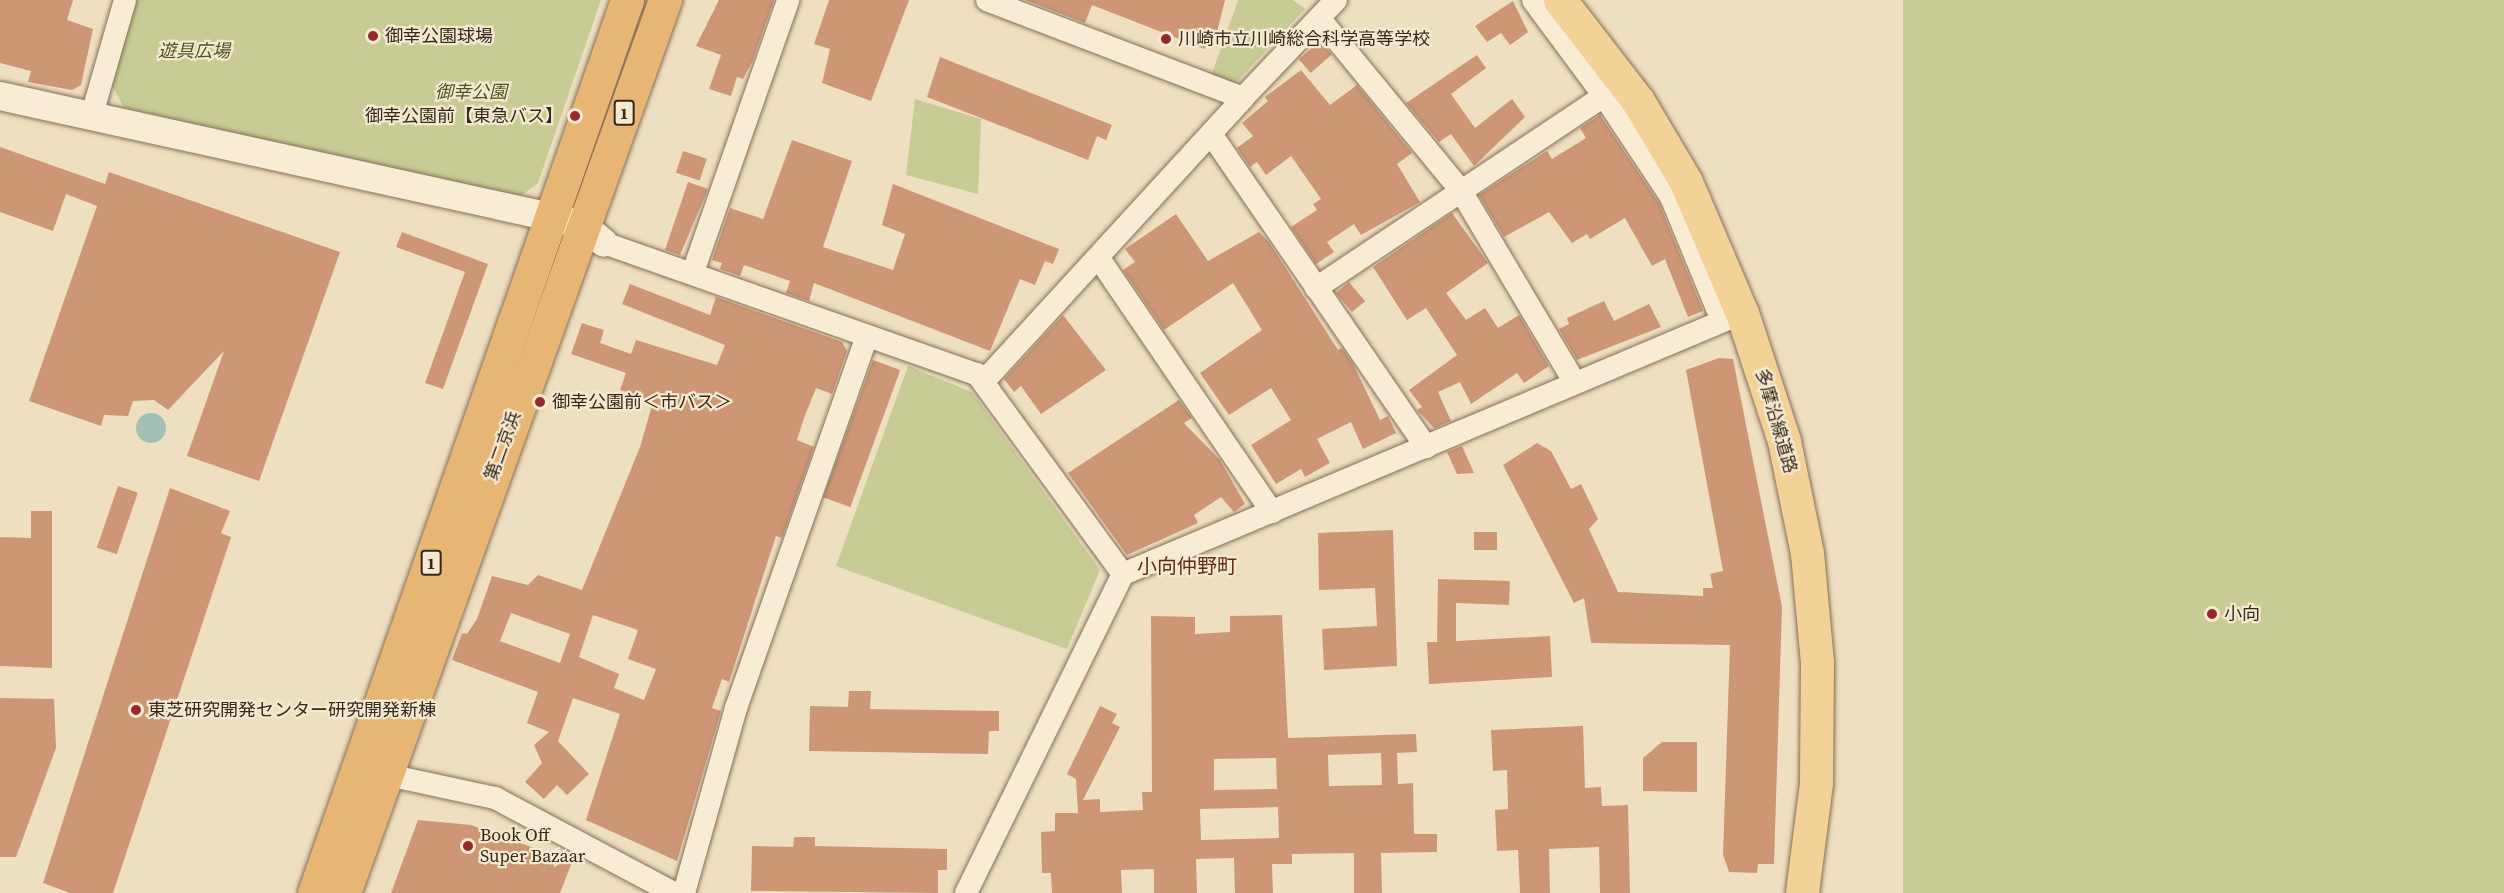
<!DOCTYPE html>
<html>
<head>
<meta charset="utf-8">
<style>
	body { margin:0 }
	#map { position:relative; width:2504px; height:893px; overflow:hidden; background:#eedfc0; font-family:"Source Serif 4","Noto Sans JP",serif }
	div>[style] { position:absolute }
	[style*='--x'] { left:calc(var(--x)*1px); top:calc(var(--y)*1px); width:calc(var(--w)*1px); rotate:calc(var(--a)*1deg) }
	.green>* { inset:0; background:#c8cc94; transform-origin:0 0 }
	.water>* { inset:0; background:#a3c0b7 }
	.round { border-radius:50% }
	.building>* { inset:0; background:#cd9776; transform-origin:0 0 }
	.roads { filter:drop-shadow(0 0 2px #876f58) drop-shadow(0 0 2px #876f58) }
	.minor>* { height:22px; margin:-11px; padding:0 11px; transform-origin:11px; border-radius:11px; background:#f9ecd4 }
	.tertiary>* { height:28px; margin:-14px; padding:0 14px; transform-origin:14px; border-radius:14px; background:#f9ecd4 }
	.primary>* { height:33px; margin:-16.5px; padding:0 16.5px; transform-origin:16.5px; border-radius:16.5px; background:#f2d297 }
	.trunk>* { height:33px; margin:-16.5px; padding:0 16.5px; transform-origin:16.5px; border-radius:16.5px; background:#e8b674 }
	.dots>* { width:16px; height:16px; translate:-50% -50%; box-sizing:border-box; border:3px solid #f5e9d0; border-radius:50% }
	span { translate:-50% -50%; white-space:nowrap; text-align:center; line-height:1.15; -webkit-text-stroke:4.5px #f5e9d0; paint-order:stroke }
	.shield-label span { padding:2px 4px; background:#f5e9d0; border:2px solid; border-radius:4px; -webkit-text-stroke-width:0 }
	.shield-label { font-size:16px; color:#37281d; font-weight:700 }
	.poi-label { font-size:18px; color:#37281d }
	.left { translate:0 -50%; text-align:left }
	.right { translate:-100% -50%; text-align:right }
	.park-label { font-size:18px; color:#495323; font-style:italic }
	.street-label { font-size:18px; color:#37281d }
	.neighbourhood-label { font-size:20px; color:#64281c }
</style>
</head>
<body>
<div id="map">
	<div class="green">
		<i style="clip-path:polygon(133px 0,601px 0,538px 183px,517px 199px,124px 108px,110px 81px)"></i>
		<i style="clip-path:polygon(1238px 0,1293px 0,1305px 9px,1232px 87px,1210px 79px)"></i>
		<i style="left:1903px;top:0;width:601px;height:893px"></i>
		<i style="clip-path:polygon(915px 99px,981px 119px,978px 194px,906px 175px)"></i>
		<i style="clip-path:polygon(908px 366px,972px 392px,1100px 570px,1067px 649px,836px 566px)"></i>
	</div>
	<div class="water">
		<i class="round" style="left:136px;top:413px;width:30px;height:30px"></i>
	</div>
	<div class="building">
		<i style="clip-path:polygon(0 0,73px 0,67px 20px,93px 29px,81px 85px,72px 90px,28px 82px,31px 71px,0 63px)"></i>
		<i style="clip-path:polygon(719px 0,774px 0,752px 62px,743px 79px,737px 77px,731px 96px,709px 89px,721px 55px,696px 46px)"></i>
		<i style="clip-path:polygon(829px 0,909px 0,871px 101px,822px 83px,830px 49px,814px 44px)"></i>
		<i style="clip-path:polygon(1025px 0,1225px 0,1216px 36px,1211px 34px,1205px 49px,1092px 5px,1085px 23px)"></i>
		<i style="clip-path:polygon(1513px 1px,1528px 32px,1510px 45px,1501px 33px,1487px 42px,1475px 26px)"></i>
		<i style="left:1320px;top:41px;width:18px;height:28px;rotate:49deg"></i>
		<i style="clip-path:polygon(1477px 55px,1486px 68px,1451px 94px,1475px 128px,1512px 99px,1525px 117px,1474px 166px,1451px 134px,1439px 142px,1406px 103px)"></i>
		<i style="clip-path:polygon(940px 57px,1112px 125px,1106px 140px,1097px 136px,1088px 160px,927px 97px)"></i>
		<i style="clip-path:polygon(1301px 70px,1330px 105px,1357px 85px,1412px 153px,1397px 164px,1420px 202px,1361px 235px,1354px 224px,1327px 242px,1334px 252px,1316px 264px,1291px 227px,1317px 210px,1313px 204px,1321px 199px,1291px 156px,1266px 175px,1257px 162px,1250px 167px,1237px 148px,1253px 136px,1242px 123px,1268px 101px,1265px 97px)"></i>
		<i style="clip-path:polygon(1600px 115px,1659px 203px,1703px 311px,1688px 317px,1665px 259px,1652px 266px,1625px 218px,1590px 239px,1587px 234px,1572px 243px,1549px 212px,1504px 237px,1479px 195px,1547px 151px,1552px 159px,1586px 138px,1580px 128px)"></i>
		<i style="clip-path:polygon(792px 140px,852px 161px,823px 247px,893px 270px,905px 234px,882px 225px,893px 184px,1059px 249px,1053px 264px,1045px 261px,1035px 285px,1020px 279px,990px 351px,814px 283px,809px 301px,786px 293px,790px 281px,744px 265px,740px 276px,720px 269px,722px 263px,712px 260px,730px 208px,763px 219px)"></i>
		<i style="clip-path:polygon(0 147px,105px 184px,109px 172px,340px 252px,259px 481px,187px 456px,224px 351px,168px 410px,154px 400px,133px 401px,128px 416px,104px 415px,101px 426px,29px 401px,97px 206px,66px 194px,53px 231px,0 212px)"></i>
		<i style="left:683px;top:151px;width:25px;height:23px;rotate:18deg"></i>
		<i style="clip-path:polygon(688px 182px,708px 189px,680px 255px,665px 250px)"></i>
		<i style="clip-path:polygon(1452px 213px,1488px 263px,1446px 293px,1466px 320px,1485px 308px,1498px 328px,1519px 315px,1549px 366px,1524px 383px,1517px 373px,1471px 404px,1460px 382px,1438px 392px,1451px 421px,1434px 428px,1417px 410px,1422px 407px,1409px 390px,1457px 355px,1426px 308px,1407px 320px,1373px 267px)"></i>
		<i style="clip-path:polygon(1176px 214px,1208px 261px,1259px 232px,1269px 242px,1338px 350px,1342px 348px,1353px 364px,1380px 420px,1388px 416px,1396px 433px,1363px 449px,1351px 422px,1317px 439px,1330px 463px,1305px 477px,1301px 469px,1276px 484px,1251px 445px,1291px 420px,1271px 388px,1229px 415px,1200px 373px,1262px 330px,1233px 283px,1164px 330px,1123px 270px,1135px 262px,1125px 249px)"></i>
		<i style="clip-path:polygon(402px 232px,488px 264px,443px 389px,425px 383px,465px 272px,396px 247px)"></i>
		<i style="left:1349px;top:282px;width:25px;height:17px;rotate:50deg"></i>
		<i style="clip-path:polygon(evenodd,630px 284px,710px 315px,716px 297px,842px 342px,847px 351px,832px 394px,816px 388px,804px 418px,797px 440px,814px 447px,782px 538px,776px 536px,729px 682px,722px 679px,712px 708px,721px 711px,677px 861px,586px 820px,620px 714px,573px 698px,558px 741px,589px 774px,567px 795px,557px 785px,544px 799px,525px 782px,542px 763px,534px 745px,549px 732px,527px 723px,538px 692px,452px 660px,462px 633px,467px 634px,477px 619px,492px 576px,528px 585px,538px 575px,582px 590px,640px 447px,653px 402px,620px 390px,626px 373px,571px 354px,582px 323px,604px 330px,600px 343px,631px 354px,636px 340px,717px 365px,725px 345px,622px 304px,630px 284px,511px 613px,570px 634px,560px 663px,500px 641px,511px 613px,630px 284px,593px 615px,638px 630px,628px 659px,656px 669px,644px 700px,614px 688px,619px 674px,579px 657px,593px 615px)"></i>
		<i style="clip-path:polygon(1604px 301px,1614px 321px,1649px 304px,1661px 327px,1577px 360px,1559px 329px,1569px 324px,1567px 318px)"></i>
		<i style="clip-path:polygon(1063px 315px,1106px 370px,1041px 414px,1021px 386px,1014px 392px,1004px 379px)"></i>
		<i style="clip-path:polygon(1719px 358px,1733px 359px,1782px 607px,1774px 864px,1758px 864px,1757px 873px,1729px 872px,1723px 855px,1730px 645px,1591px 643px,1584px 598px,1574px 603px,1503px 465px,1537px 443px,1551px 451px,1571px 489px,1581px 484px,1598px 519px,1589px 529px,1618px 592px,1703px 596px,1703px 588px,1713px 588px,1710px 574px,1723px 571px,1686px 370px)"></i>
		<i style="left:873px;top:360px;width:29px;height:146px;rotate:20deg"></i>
		<i style="clip-path:polygon(1179px 400px,1192px 418px,1184px 423px,1220px 460px,1245px 504px,1234px 512px,1221px 497px,1194px 515px,1198px 523px,1127px 555px,1068px 473px)"></i>
		<i style="clip-path:polygon(1462px 446px,1474px 473px,1457px 474px,1447px 452px)"></i>
		<i style="left:118px;top:486px;width:21px;height:65px;rotate:19deg"></i>
		<i style="clip-path:polygon(170px 488px,230px 511px,221px 533px,231px 537px,113px 893px,70px 893px,43px 883px)"></i>
		<i style="clip-path:polygon(31px 511px,52px 511px,52px 668px,0 666px,0 537px,31px 538px)"></i>
		<i style="clip-path:polygon(1393px 530px,1397px 666px,1324px 670px,1322px 629px,1377px 626px,1375px 588px,1319px 590px,1318px 533px)"></i>
		<i style="left:1474px;top:532px;width:23px;height:18px"></i>
		<i style="clip-path:polygon(1438px 579px,1510px 581px,1509px 605px,1456px 603px,1456px 641px,1550px 636px,1552px 677px,1429px 684px,1427px 642px,1437px 642px)"></i>
		<i style="clip-path:polygon(evenodd,1282px 615px,1288px 738px,1416px 734px,1417px 752px,1397px 753px,1398px 784px,1413px 783px,1414px 834px,1437px 834px,1437px 852px,1381px 853px,1382px 893px,1354px 893px,1354px 853px,1292px 854px,1292px 864px,1272px 864px,1273px 893px,1235px 893px,1234px 858px,1196px 859px,1197px 893px,1154px 893px,1154px 869px,1121px 870px,1122px 893px,1052px 893px,1051px 873px,1042px 873px,1041px 832px,1055px 831px,1055px 813px,1078px 813px,1076px 779px,1067px 774px,1100px 706px,1117px 714px,1112px 723px,1120px 727px,1083px 800px,1100px 799px,1100px 812px,1143px 810px,1142px 792px,1152px 792px,1151px 616px,1195px 617px,1195px 634px,1230px 632px,1230px 616px,1282px 615px,1381px 753px,1382px 785px,1329px 786px,1328px 755px,1381px 753px,1282px 615px,1276px 758px,1277px 789px,1214px 790px,1214px 759px,1276px 758px,1282px 615px,1278px 807px,1279px 838px,1201px 840px,1200px 809px,1278px 807px)"></i>
		<i style="clip-path:polygon(849px 691px,871px 691px,870px 709px,999px 711px,999px 731px,989px 731px,988px 754px,809px 751px,810px 706px,848px 707px)"></i>
		<i style="clip-path:polygon(0 698px,54px 699px,56px 748px,16px 857px,0 857px)"></i>
		<i style="clip-path:polygon(1583px 726px,1585px 788px,1601px 787px,1602px 806px,1628px 805px,1630px 893px,1600px 893px,1599px 847px,1549px 849px,1550px 893px,1520px 893px,1518px 850px,1497px 851px,1495px 810px,1508px 809px,1507px 770px,1493px 771px,1491px 730px)"></i>
		<i style="clip-path:polygon(1662px 742px,1697px 742px,1697px 792px,1643px 791px,1643px 758px)"></i>
		<i style="clip-path:polygon(418px 820px,471px 825px,572px 862px,560px 893px,391px 893px)"></i>
		<i style="clip-path:polygon(794px 837px,815px 837px,815px 846px,947px 849px,947px 870px,938px 870px,938px 893px,751px 891px,752px 846px,793px 847px)"></i>
	</div>
	<div class="roads">
		<div class="minor">
			<i style="--x:1319;--y:18;--w:224;--a:50.6"></i>
			<i style="--x:1461;--y:191;--w:221;--a:59.3"></i>
			<i style="--x:1604;--y:96;--w:121;--a:56.4"></i>
			<i style="--x:1671;--y:197;--w:134;--a:67.6"></i>
			<i style="--x:1243;--y:98;--w:135;--a:-46.5"></i>
			<i style="--x:91;--y:118;--w:123;--a:-73.9"></i>
			<i style="--x:1211;--y:134;--w:380;--a:55.5"></i>
			<i style="--x:604;--y:243;--w:395;--a:19.4"></i>
			<i style="--x:977;--y:374;--w:248;--a:53.9"></i>
			<i style="--x:1123;--y:574;--w:672;--a:-22.86"></i>
			<i style="--x:1098;--y:257;--w:309;--a:55.7"></i>
			<i style="--x:693;--y:272;--w:288;--a:-70.7"></i>
			<i style="--x:1316;--y:288;--w:346;--a:-33.7"></i>
			<i style="--x:1604;--y:96;--w:119;--a:-126.5"></i>
			<i style="--x:985;--y:380;--w:382;--a:-47.5"></i>
			<i style="--x:1243;--y:98;--w:274;--a:-159.1"></i>
			<i style="--x:388;--y:775;--w:109;--a:12.1"></i>
			<i style="--x:495;--y:798;--w:203;--a:28"></i>
			<i style="--x:684;--y:893;--w:192;--a:-74.3"></i>
			<i style="--x:736;--y:708;--w:394;--a:-70.6"></i>
			<i style="--x:966;--y:893;--w:356;--a:-63.8"></i>
		</div>
		<div class="tertiary">
			<i style="--x:0;--y:96;--w:564;--a:12.39"></i>
			<i style="--x:551;--y:217;--w:32;--a:14"></i>
			<i style="--x:582;--y:225;--w:28;--a:39"></i>
		</div>
		<div class="primary">
			<i style="--x:1560;--y:0;--w:128;--a:52.3"></i>
			<i style="--x:1638;--y:101;--w:94;--a:59.3"></i>
			<i style="--x:1686;--y:182;--w:142;--a:66.9"></i>
			<i style="--x:1742;--y:313;--w:135;--a:71.8"></i>
			<i style="--x:1784;--y:441;--w:114;--a:78.4"></i>
			<i style="--x:1807;--y:553;--w:109;--a:84.8"></i>
			<i style="--x:1817;--y:662;--w:121;--a:90.5"></i>
			<i style="--x:1816;--y:783;--w:111;--a:97.3"></i>
		</div>
		<div class="trunk">
			<i style="--x:314;--y:893;--w:946;--a:-70.68"></i>
			<i style="--x:344;--y:893;--w:949;--a:-70.23"></i>
		</div>
	</div>
	<div class="dots">
		<i style="left:373px;top:36px;background:#97282d"></i>
		<i style="left:1166px;top:39px;background:#97282d"></i>
		<i style="left:575px;top:116px;background:#97282d"></i>
		<i style="left:540px;top:402px;background:#97282d"></i>
		<i style="left:2212px;top:614px;background:#97282d"></i>
		<i style="left:136px;top:710px;background:#97282d"></i>
		<i style="left:468px;top:846px;background:#97282d"></i>
	</div>
	<div class="shield-label">
		<span style="left:624px;top:113px">1</span>
		<span style="left:431px;top:563px">1</span>
	</div>
	<div class="poi-label">
		<span class="left" style="left:385px;top:36px">御幸公園球場</span>
		<span class="left" style="left:1178px;top:39px">川崎市立川崎総合科学高等学校</span>
		<span class="right" style="left:563px;top:116px">御幸公園前【東急バス】</span>
		<span class="left" style="left:552px;top:402px">御幸公園前＜市バス＞</span>
		<span class="left" style="left:2224px;top:614px">小向</span>
		<span class="left" style="left:148px;top:710px">東芝研究開発センター研究開発新棟</span>
		<span class="left" style="left:480px;top:846px">Book Off<br>Super Bazaar</span>
	</div>
	<div class="park-label">
		<span style="left:194px;top:51px">遊具広場</span>
		<span style="left:471px;top:92px">御幸公園</span>
	</div>
	<div class="street-label">
		<span style="left:1776px;top:421px;rotate:74deg">多摩沿線道路</span>
		<span style="left:503px;top:446px;rotate:-70deg">第二京浜</span>
	</div>
	<div class="neighbourhood-label">
		<span style="left:1187px;top:566px">小向仲野町</span>
	</div>
</div>
</body>
</html>
